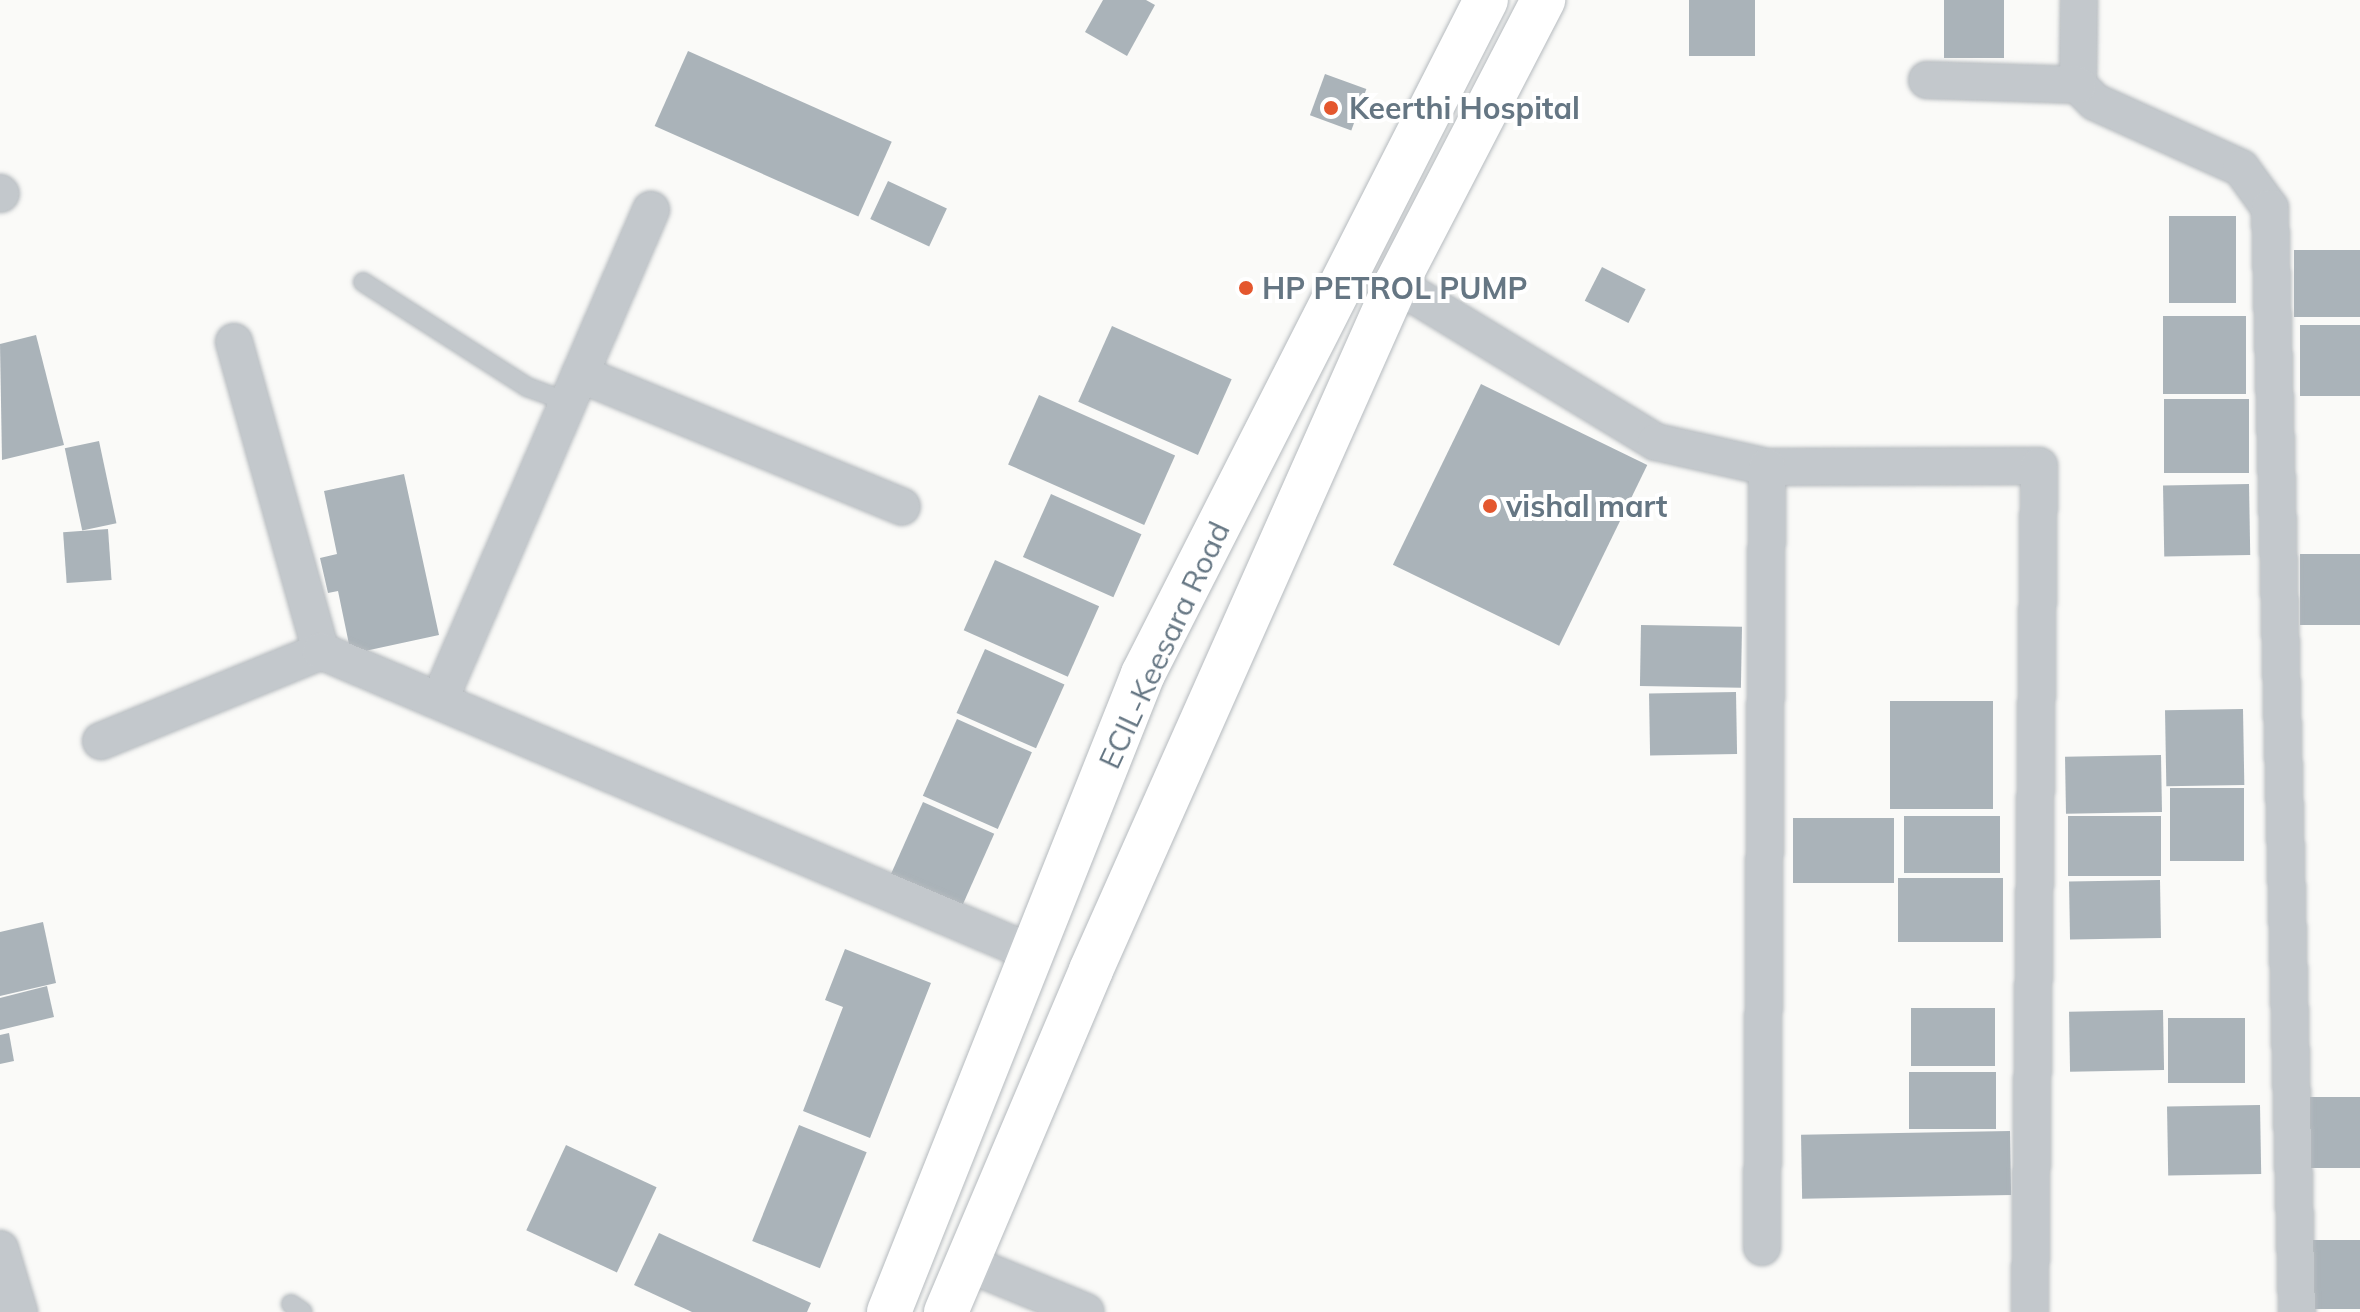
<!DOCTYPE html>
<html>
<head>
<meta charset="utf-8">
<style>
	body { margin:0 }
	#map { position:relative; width:2360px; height:1312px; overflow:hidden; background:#fafaf8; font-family:Mulish,sans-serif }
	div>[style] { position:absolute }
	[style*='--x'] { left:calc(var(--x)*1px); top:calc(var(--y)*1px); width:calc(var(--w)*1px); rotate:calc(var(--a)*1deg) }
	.building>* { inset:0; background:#aab3b9; transform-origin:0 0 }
	.roads { filter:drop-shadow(0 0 2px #b5babe) drop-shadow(0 0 2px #b5babe) }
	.lane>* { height:18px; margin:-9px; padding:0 9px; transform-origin:9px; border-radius:9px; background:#c3c8cc }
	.street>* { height:36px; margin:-18px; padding:0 18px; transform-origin:18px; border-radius:18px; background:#c3c8cc }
	.primary>* { height:44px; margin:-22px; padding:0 22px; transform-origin:22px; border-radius:22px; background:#fff }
	.dots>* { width:22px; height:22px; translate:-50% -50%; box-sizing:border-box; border:4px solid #fff; border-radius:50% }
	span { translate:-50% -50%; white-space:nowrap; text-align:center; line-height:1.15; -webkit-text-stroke:8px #fff; paint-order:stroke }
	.poi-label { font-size:30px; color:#657683; font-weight:700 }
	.left { translate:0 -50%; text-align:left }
	.street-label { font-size:30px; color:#657683 }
</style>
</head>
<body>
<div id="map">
	<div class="building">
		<i style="clip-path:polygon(1103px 0,1146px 0,1155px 5px,1127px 56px,1085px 32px)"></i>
		<i style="left:1689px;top:0;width:66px;height:56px"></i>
		<i style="left:1944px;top:0;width:60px;height:58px"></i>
		<i style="left:688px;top:51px;width:223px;height:82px;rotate:24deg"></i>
		<i style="left:1325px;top:74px;width:44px;height:44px;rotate:20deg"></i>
		<i style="left:888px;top:181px;width:65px;height:42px;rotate:25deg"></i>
		<i style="left:2236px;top:216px;width:87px;height:67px;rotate:90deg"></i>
		<i style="left:2360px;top:250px;width:67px;height:66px;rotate:90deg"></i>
		<i style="left:1602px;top:267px;width:49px;height:38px;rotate:27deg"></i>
		<i style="left:2246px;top:316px;width:78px;height:83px;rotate:90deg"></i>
		<i style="left:2360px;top:325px;width:71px;height:60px;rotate:90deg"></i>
		<i style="left:1112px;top:326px;width:131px;height:83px;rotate:24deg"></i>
		<i style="clip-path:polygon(36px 335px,64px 445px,2px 460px,0 344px)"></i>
		<i style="left:1481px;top:384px;width:185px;height:201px;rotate:26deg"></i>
		<i style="left:1039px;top:395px;width:149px;height:76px;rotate:24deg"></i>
		<i style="left:2249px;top:399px;width:74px;height:85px;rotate:90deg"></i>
		<i style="left:99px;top:441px;width:84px;height:35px;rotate:78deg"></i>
		<i style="clip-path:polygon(404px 474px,439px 635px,351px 654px,338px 591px,328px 593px,320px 558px,337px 554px,324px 491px)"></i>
		<i style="left:2249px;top:484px;width:71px;height:86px;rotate:89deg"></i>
		<i style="left:1051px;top:494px;width:99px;height:69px;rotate:24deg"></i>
		<i style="left:108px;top:529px;width:51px;height:45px;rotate:86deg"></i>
		<i style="left:2360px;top:554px;width:71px;height:60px;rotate:90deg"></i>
		<i style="left:995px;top:560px;width:114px;height:77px;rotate:24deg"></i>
		<i style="left:1641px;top:625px;width:101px;height:61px;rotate:1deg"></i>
		<i style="left:985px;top:649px;width:87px;height:70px;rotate:24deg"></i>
		<i style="left:1736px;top:692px;width:62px;height:87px;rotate:89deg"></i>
		<i style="left:1993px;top:701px;width:108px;height:103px;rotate:90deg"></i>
		<i style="left:2243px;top:709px;width:76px;height:78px;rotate:89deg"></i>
		<i style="left:957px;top:719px;width:82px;height:84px;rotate:24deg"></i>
		<i style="left:2161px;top:755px;width:57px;height:96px;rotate:89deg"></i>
		<i style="left:2244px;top:788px;width:73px;height:74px;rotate:90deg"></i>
		<i style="left:923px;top:802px;width:78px;height:82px;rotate:24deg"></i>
		<i style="left:2000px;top:816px;width:57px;height:96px;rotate:90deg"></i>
		<i style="left:2161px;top:816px;width:60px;height:93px;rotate:90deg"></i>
		<i style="left:1894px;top:818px;width:65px;height:101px;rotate:90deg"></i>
		<i style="left:2003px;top:878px;width:64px;height:105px;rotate:90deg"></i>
		<i style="left:2160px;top:880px;width:58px;height:91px;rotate:89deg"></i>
		<i style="clip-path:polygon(43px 922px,56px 983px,0 996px,0 932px)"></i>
		<i style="clip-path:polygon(845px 949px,931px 983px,870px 1138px,803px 1111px,843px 1007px,825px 1000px)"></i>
		<i style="clip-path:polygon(47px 986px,54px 1017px,0 1030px,0 998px)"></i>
		<i style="left:1995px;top:1008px;width:58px;height:84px;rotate:90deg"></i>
		<i style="left:2163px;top:1010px;width:60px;height:94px;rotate:89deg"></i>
		<i style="left:2168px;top:1018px;width:77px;height:65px"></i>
		<i style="clip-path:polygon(9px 1033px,14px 1061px,0 1064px,0 1035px)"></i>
		<i style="left:1909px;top:1072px;width:87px;height:57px"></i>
		<i style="left:2360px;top:1097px;width:71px;height:57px;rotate:90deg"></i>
		<i style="left:2260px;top:1105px;width:69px;height:93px;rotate:89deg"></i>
		<i style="left:799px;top:1125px;width:73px;height:125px;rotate:22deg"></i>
		<i style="left:2010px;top:1131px;width:64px;height:209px;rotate:89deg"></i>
		<i style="left:566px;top:1145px;width:100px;height:94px;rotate:25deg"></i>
		<i style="clip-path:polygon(659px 1233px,811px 1303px,807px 1312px,692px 1312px,634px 1285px)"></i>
		<i style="left:2360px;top:1240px;width:69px;height:53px;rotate:90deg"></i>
	</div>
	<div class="roads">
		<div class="lane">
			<i style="--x:363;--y:282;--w:195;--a:32.6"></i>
			<i style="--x:527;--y:387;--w:44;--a:20.1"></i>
			<i style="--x:291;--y:1304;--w:14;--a:34"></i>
		</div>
		<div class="street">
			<i style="--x:2079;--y:0;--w:85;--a:90.7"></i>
			<i style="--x:2078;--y:85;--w:24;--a:45"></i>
			<i style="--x:2095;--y:102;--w:160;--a:24.3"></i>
			<i style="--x:2241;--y:168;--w:49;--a:54.1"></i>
			<i style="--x:2270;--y:208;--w:1104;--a:88.6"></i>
			<i style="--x:1927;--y:80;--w:151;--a:1.9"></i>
			<i style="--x:0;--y:193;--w:1;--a:45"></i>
			<i style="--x:1396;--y:284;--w:304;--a:31.3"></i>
			<i style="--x:1656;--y:442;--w:114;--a:12.7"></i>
			<i style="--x:1767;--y:467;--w:272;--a:-0.2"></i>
			<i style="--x:2039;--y:466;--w:846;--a:90.61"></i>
			<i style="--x:234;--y:342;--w:321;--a:74.3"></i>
			<i style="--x:580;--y:374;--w:348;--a:22.4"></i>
			<i style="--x:439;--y:701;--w:535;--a:-66.65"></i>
			<i style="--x:101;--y:741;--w:238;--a:-22.2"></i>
			<i style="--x:321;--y:651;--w:772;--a:23.01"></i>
			<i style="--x:1762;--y:1247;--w:780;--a:-89.63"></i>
			<i style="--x:0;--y:1249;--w:66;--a:73.2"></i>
			<i style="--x:969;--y:1264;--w:126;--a:22.3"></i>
		</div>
		<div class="primary">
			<i style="--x:889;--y:1312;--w:687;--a:-68.29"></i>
			<i style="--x:1143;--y:674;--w:756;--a:-63.03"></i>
			<i style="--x:946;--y:1312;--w:371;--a:-67"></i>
			<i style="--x:1091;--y:970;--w:751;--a:-66.03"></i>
			<i style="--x:1396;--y:284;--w:320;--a:-62.6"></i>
		</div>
	</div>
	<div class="dots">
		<i style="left:1331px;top:108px;background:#e4572e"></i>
		<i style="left:1246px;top:288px;background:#e4572e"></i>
		<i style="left:1490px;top:506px;background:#e4572e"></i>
	</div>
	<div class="poi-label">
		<span class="left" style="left:1349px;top:108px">Keerthi Hospital</span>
		<span class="left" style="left:1262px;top:288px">HP PETROL PUMP</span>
		<span class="left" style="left:1506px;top:506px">vishal mart</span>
	</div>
	<div class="street-label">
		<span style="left:1164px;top:645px;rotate:-65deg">ECIL-Keesara Road</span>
	</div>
</div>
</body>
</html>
